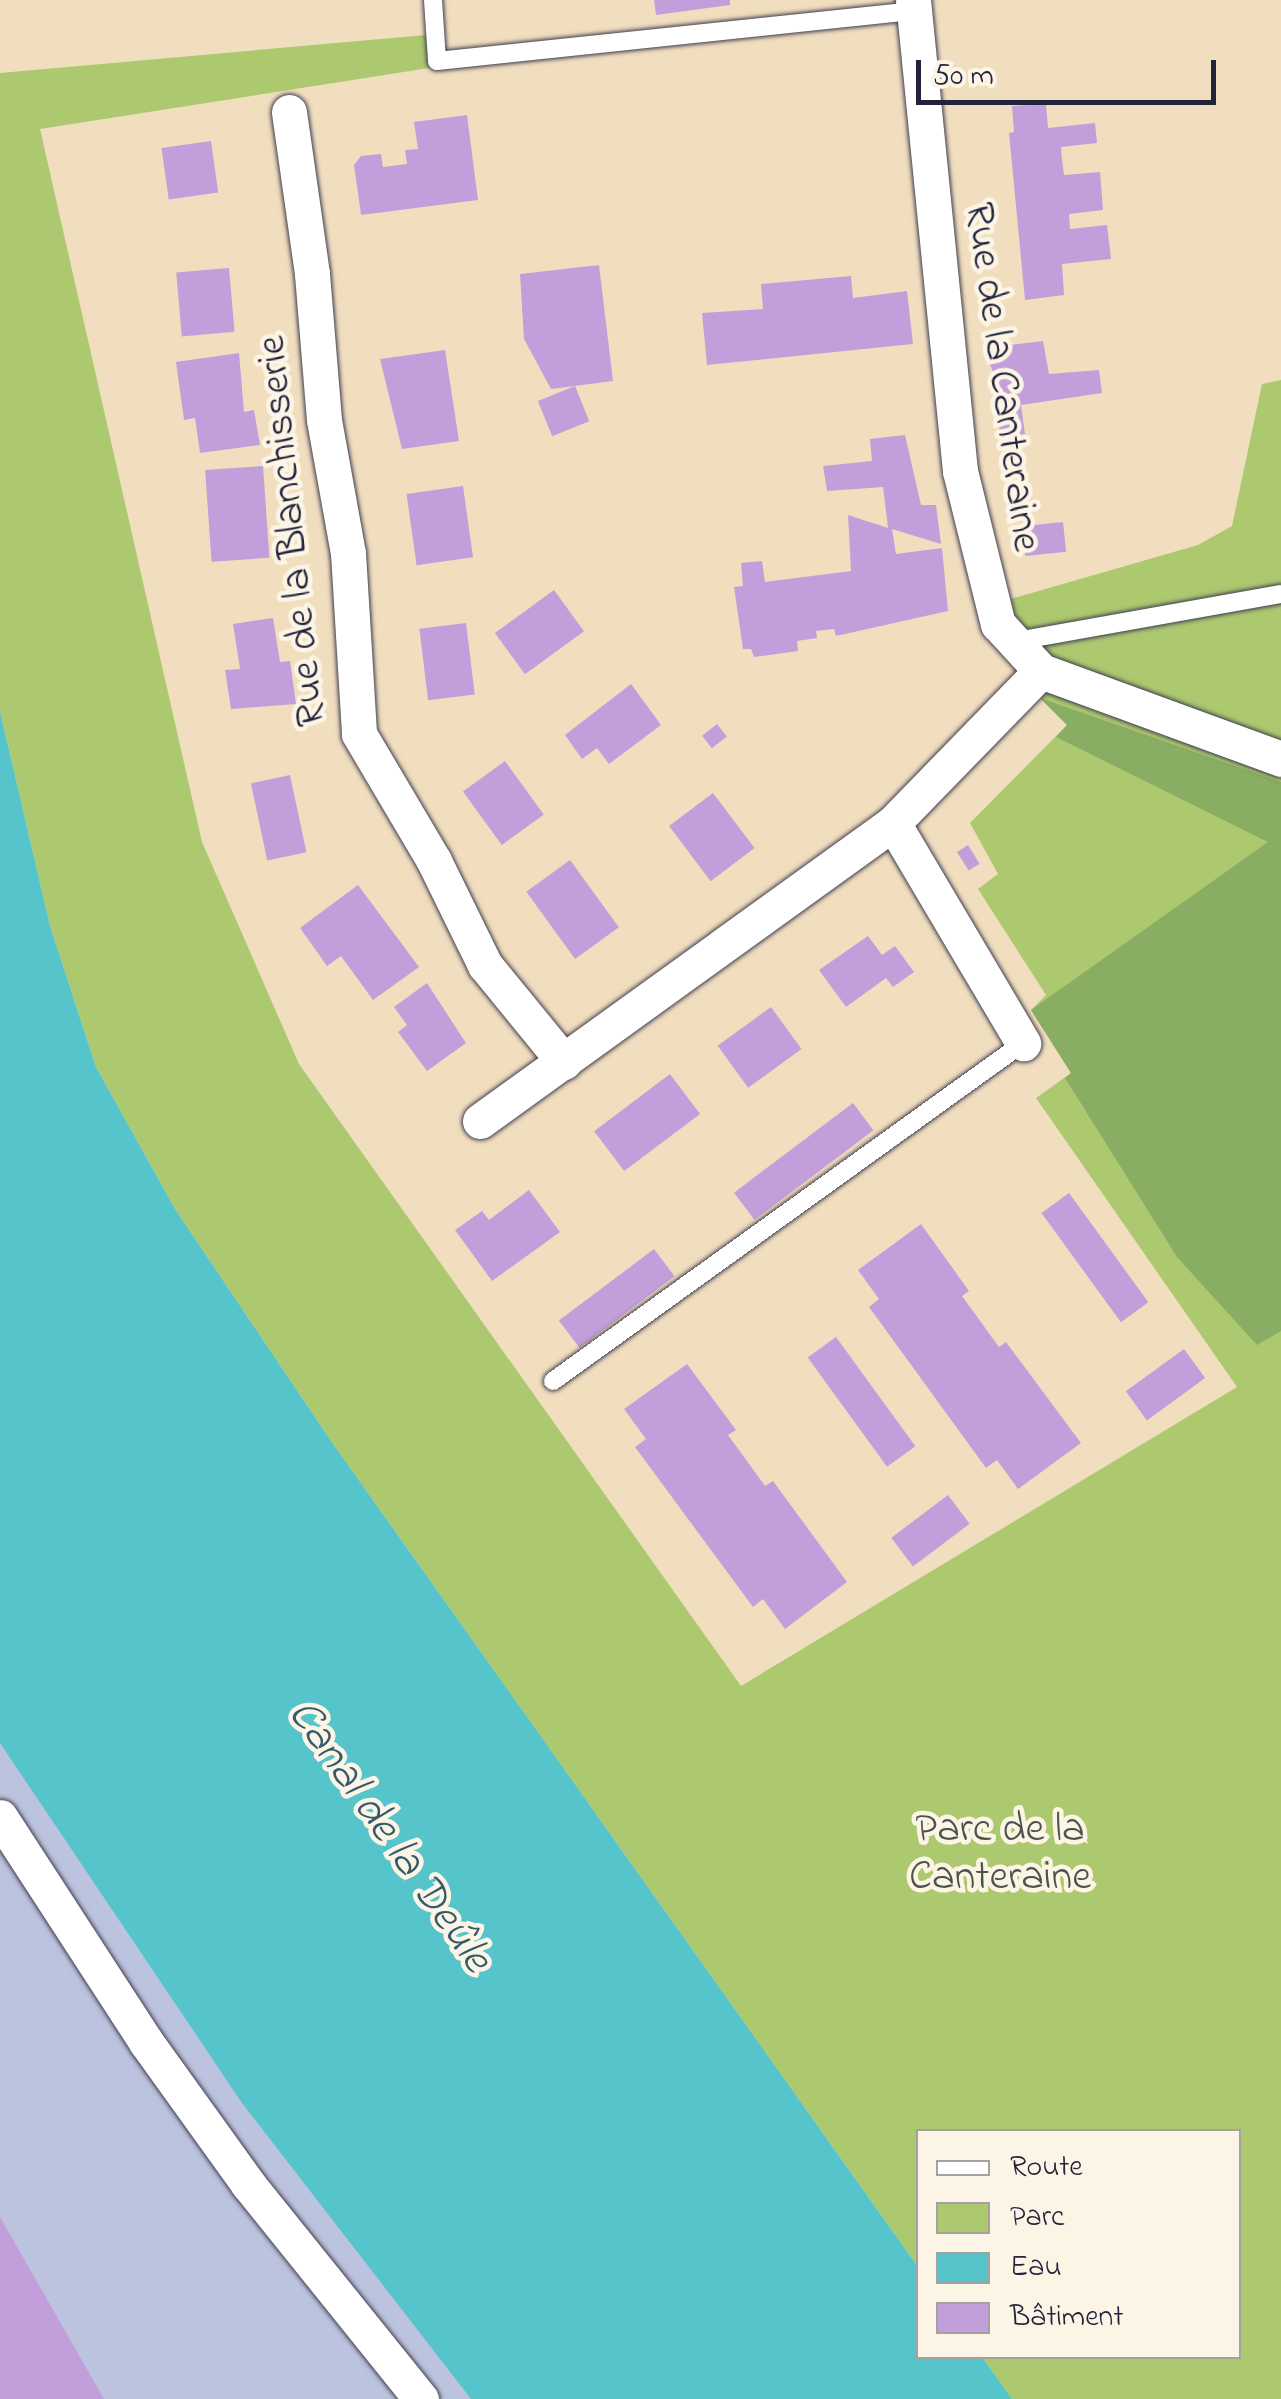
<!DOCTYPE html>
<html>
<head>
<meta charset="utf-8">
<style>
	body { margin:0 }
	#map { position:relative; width:1281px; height:2399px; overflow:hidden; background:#f1debf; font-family:"Indie Flower",sans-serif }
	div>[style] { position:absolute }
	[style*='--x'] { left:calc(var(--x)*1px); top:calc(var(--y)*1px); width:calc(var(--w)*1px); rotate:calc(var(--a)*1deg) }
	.industrial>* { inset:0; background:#bcc3de }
	.green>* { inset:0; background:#acc970 }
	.forest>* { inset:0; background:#89ad62 }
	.water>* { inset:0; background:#56c4cb }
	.building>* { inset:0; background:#c29fda; transform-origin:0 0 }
	.roads { filter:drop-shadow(0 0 2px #413e4f) drop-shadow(0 0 2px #413e4f) }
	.service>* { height:18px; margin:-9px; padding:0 9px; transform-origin:9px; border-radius:9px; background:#fff }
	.minor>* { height:35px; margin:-17.5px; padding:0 17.5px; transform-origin:17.5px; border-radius:17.5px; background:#fff }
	span { translate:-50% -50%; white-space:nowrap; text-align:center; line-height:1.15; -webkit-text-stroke:9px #fcf5e5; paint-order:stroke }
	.street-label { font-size:42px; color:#22223b }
	.park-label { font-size:42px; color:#4b544b }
	.water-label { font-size:45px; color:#345b6d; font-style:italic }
	.legend { position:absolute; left:916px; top:2129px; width:325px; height:230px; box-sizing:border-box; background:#fcf5e5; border:2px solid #a5a1a1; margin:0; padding:12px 18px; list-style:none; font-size:30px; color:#22223b }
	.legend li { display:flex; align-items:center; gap:20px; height:50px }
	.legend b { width:50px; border:2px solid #a5a1a1 }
	.scale { position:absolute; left:916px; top:60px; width:300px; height:45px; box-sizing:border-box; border:5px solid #22223b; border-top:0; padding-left:12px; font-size:30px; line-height:35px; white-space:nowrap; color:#22223b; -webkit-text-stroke:8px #fcf5e5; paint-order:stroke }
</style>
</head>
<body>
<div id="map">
	<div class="industrial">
		<i style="clip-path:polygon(0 1124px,829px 2399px,0 2399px)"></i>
	</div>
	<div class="green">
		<i style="clip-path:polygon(426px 35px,429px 68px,40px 129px,202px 842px,299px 1064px,741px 1686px,1237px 1387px,1036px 1098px,1071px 1073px,1031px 1010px,1046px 995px,978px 889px,998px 874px,970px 823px,1067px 725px,1040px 698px,1007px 600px,1198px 545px,1232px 526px,1262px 384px,1281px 380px,1281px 2399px,1012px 2399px,982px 2357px,1238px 2356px,1238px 2132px,918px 2132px,918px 2267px,331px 1441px,175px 1209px,96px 1067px,50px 926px,0 711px,0 73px)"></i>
	</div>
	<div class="forest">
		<i style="clip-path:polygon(1040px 698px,1281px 782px,1281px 1331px,1257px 1345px,1177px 1257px,1065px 1078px,1071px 1073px,1031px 1010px,1268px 842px,1056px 737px,1067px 725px)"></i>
	</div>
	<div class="water">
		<i style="clip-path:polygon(0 711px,50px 926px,96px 1067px,175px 1209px,331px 1441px,918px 2267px,918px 2356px,982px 2357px,1012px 2399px,471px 2399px,242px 2103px,0 1743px)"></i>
	</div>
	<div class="building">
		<i style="clip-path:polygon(654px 0,730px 0,730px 5px,656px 15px)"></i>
		<i style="clip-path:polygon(1046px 104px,1048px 128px,1095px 123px,1097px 143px,1061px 147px,1062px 160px,1064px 175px,1100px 172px,1103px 210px,1069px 214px,1070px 229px,1107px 225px,1111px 259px,1062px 264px,1064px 295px,1025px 300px,1009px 133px,1014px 132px,1012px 106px)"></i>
		<i style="clip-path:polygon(467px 115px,478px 200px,361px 215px,354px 165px,361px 156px,381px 154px,383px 167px,407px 164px,405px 150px,418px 149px,414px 122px)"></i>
		<i style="left:211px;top:141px;width:52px;height:50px;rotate:82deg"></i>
		<i style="clip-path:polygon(599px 265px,613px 381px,551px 389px,524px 339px,520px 274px)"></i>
		<i style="left:229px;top:268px;width:64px;height:53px;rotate:85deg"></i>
		<i style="clip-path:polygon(851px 276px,853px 298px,907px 291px,913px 344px,707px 365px,702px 313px,763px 309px,761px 284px)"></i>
		<i style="clip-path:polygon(1043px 341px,1049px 374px,1099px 370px,1102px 393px,1021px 405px,1025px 434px,1000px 437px,994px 374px,983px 348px)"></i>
		<i style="clip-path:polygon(445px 350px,459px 441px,402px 449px,380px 359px)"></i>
		<i style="clip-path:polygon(239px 353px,244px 412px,254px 410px,260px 445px,200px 453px,195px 418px,184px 420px,176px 362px)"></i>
		<i style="left:575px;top:386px;width:38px;height:40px;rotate:68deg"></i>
		<i style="clip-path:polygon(905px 435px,921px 505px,936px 505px,941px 544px,892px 529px,896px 554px,942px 548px,948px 611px,836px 636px,834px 629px,816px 631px,817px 638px,797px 641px,798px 651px,754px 657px,751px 649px,743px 649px,734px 587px,743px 586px,741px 563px,762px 561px,765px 582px,851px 571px,848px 515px,888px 528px,883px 487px,827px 491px,823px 466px,872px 461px,870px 439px)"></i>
		<i style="left:263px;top:466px;width:92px;height:58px;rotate:86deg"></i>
		<i style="left:463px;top:486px;width:72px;height:57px;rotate:82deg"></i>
		<i style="left:1063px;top:522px;width:30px;height:41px;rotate:84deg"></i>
		<i style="left:554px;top:590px;width:51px;height:73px;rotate:54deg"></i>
		<i style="clip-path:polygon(273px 618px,280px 662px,290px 661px,296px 704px,231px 709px,225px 670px,240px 669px,233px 624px)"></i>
		<i style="left:466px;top:623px;width:72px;height:47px;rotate:83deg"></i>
		<i style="clip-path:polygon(631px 684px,661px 725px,609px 764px,597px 748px,582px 759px,565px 735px)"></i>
		<i style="left:717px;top:724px;width:16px;height:19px;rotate:52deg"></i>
		<i style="left:505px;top:761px;width:66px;height:52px;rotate:54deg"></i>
		<i style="left:290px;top:775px;width:79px;height:40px;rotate:78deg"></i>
		<i style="left:713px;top:793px;width:69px;height:55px;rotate:53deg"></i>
		<i style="left:968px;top:845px;width:22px;height:13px;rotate:58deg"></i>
		<i style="left:570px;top:860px;width:83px;height:54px;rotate:54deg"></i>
		<i style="clip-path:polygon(358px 885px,419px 967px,373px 1000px,341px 956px,327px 966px,300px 928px)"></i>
		<i style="clip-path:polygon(868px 936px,882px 955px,895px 946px,914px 972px,893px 987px,886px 978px,846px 1007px,819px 970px)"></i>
		<i style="clip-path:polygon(427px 983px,466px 1043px,427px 1071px,398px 1032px,407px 1025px,394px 1007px)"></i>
		<i style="left:771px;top:1007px;width:52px;height:66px;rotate:54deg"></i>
		<i style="left:670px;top:1074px;width:50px;height:95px;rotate:53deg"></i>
		<i style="left:853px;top:1103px;width:34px;height:149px;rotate:53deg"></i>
		<i style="clip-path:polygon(529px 1190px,560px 1232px,492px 1281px,455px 1230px,482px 1211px,489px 1220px)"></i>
		<i style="left:1069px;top:1193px;width:135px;height:34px;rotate:54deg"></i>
		<i style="clip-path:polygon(921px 1224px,969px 1291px,962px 1296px,999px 1347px,1006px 1342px,1081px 1443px,1018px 1489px,997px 1460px,986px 1468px,869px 1307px,879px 1299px,858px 1270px)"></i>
		<i style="left:654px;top:1249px;width:34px;height:119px;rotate:53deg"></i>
		<i style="left:836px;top:1337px;width:135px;height:35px;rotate:54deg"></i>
		<i style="left:1184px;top:1349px;width:36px;height:72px;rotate:54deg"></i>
		<i style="clip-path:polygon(687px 1364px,736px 1430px,728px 1435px,765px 1486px,773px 1481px,847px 1582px,785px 1629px,763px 1599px,753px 1607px,635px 1447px,646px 1439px,624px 1409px)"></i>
		<i style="left:948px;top:1495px;width:36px;height:71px;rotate:53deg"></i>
		<i style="clip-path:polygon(0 2217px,104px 2399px,0 2399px)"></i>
	</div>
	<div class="roads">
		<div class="service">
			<i style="--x:433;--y:0;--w:61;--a:86.2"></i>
			<i style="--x:437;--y:61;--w:480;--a:-6"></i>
			<i style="--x:1011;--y:642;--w:274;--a:-10.1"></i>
			<i style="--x:553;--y:1381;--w:579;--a:-35.72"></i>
		</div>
		<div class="minor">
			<i style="--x:913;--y:0;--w:473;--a:84.3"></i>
			<i style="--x:960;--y:471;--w:158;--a:76.1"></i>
			<i style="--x:998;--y:624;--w:64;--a:47.5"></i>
			<i style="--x:1041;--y:671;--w:256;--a:20.1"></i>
			<i style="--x:289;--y:112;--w:164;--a:81.9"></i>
			<i style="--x:312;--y:274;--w:146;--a:85.3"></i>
			<i style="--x:324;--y:420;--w:135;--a:79.8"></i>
			<i style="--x:348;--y:553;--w:181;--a:86.5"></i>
			<i style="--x:359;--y:734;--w:147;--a:59.4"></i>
			<i style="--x:434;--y:861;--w:116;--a:63.9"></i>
			<i style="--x:485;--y:965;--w:125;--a:50.8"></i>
			<i style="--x:893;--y:823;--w:256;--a:59.4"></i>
			<i style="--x:480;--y:1121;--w:509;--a:-35.81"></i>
			<i style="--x:893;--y:823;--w:212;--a:-45.8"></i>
			<i style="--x:0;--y:1817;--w:268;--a:57"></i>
			<i style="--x:146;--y:2042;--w:175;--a:54.3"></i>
			<i style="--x:248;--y:2184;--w:276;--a:51.2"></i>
		</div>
	</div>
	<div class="street-label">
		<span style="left:1001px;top:377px;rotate:82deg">Rue de la Canteraine</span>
		<span style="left:293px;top:531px;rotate:-96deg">Rue de la Blanchisserie</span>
	</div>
	<div class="park-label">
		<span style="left:1000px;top:1854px">Parc de la<br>Canteraine</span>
	</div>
	<div class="water-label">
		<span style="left:388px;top:1837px;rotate:55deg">Canal de la Deûle</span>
	</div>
	<ul class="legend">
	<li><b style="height:12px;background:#fff"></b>Route</li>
	<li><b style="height:28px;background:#acc970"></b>Parc</li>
	<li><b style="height:28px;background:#56c4cb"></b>Eau</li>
	<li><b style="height:28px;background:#c29fda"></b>Bâtiment</li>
	</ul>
	<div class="scale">50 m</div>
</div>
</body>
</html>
